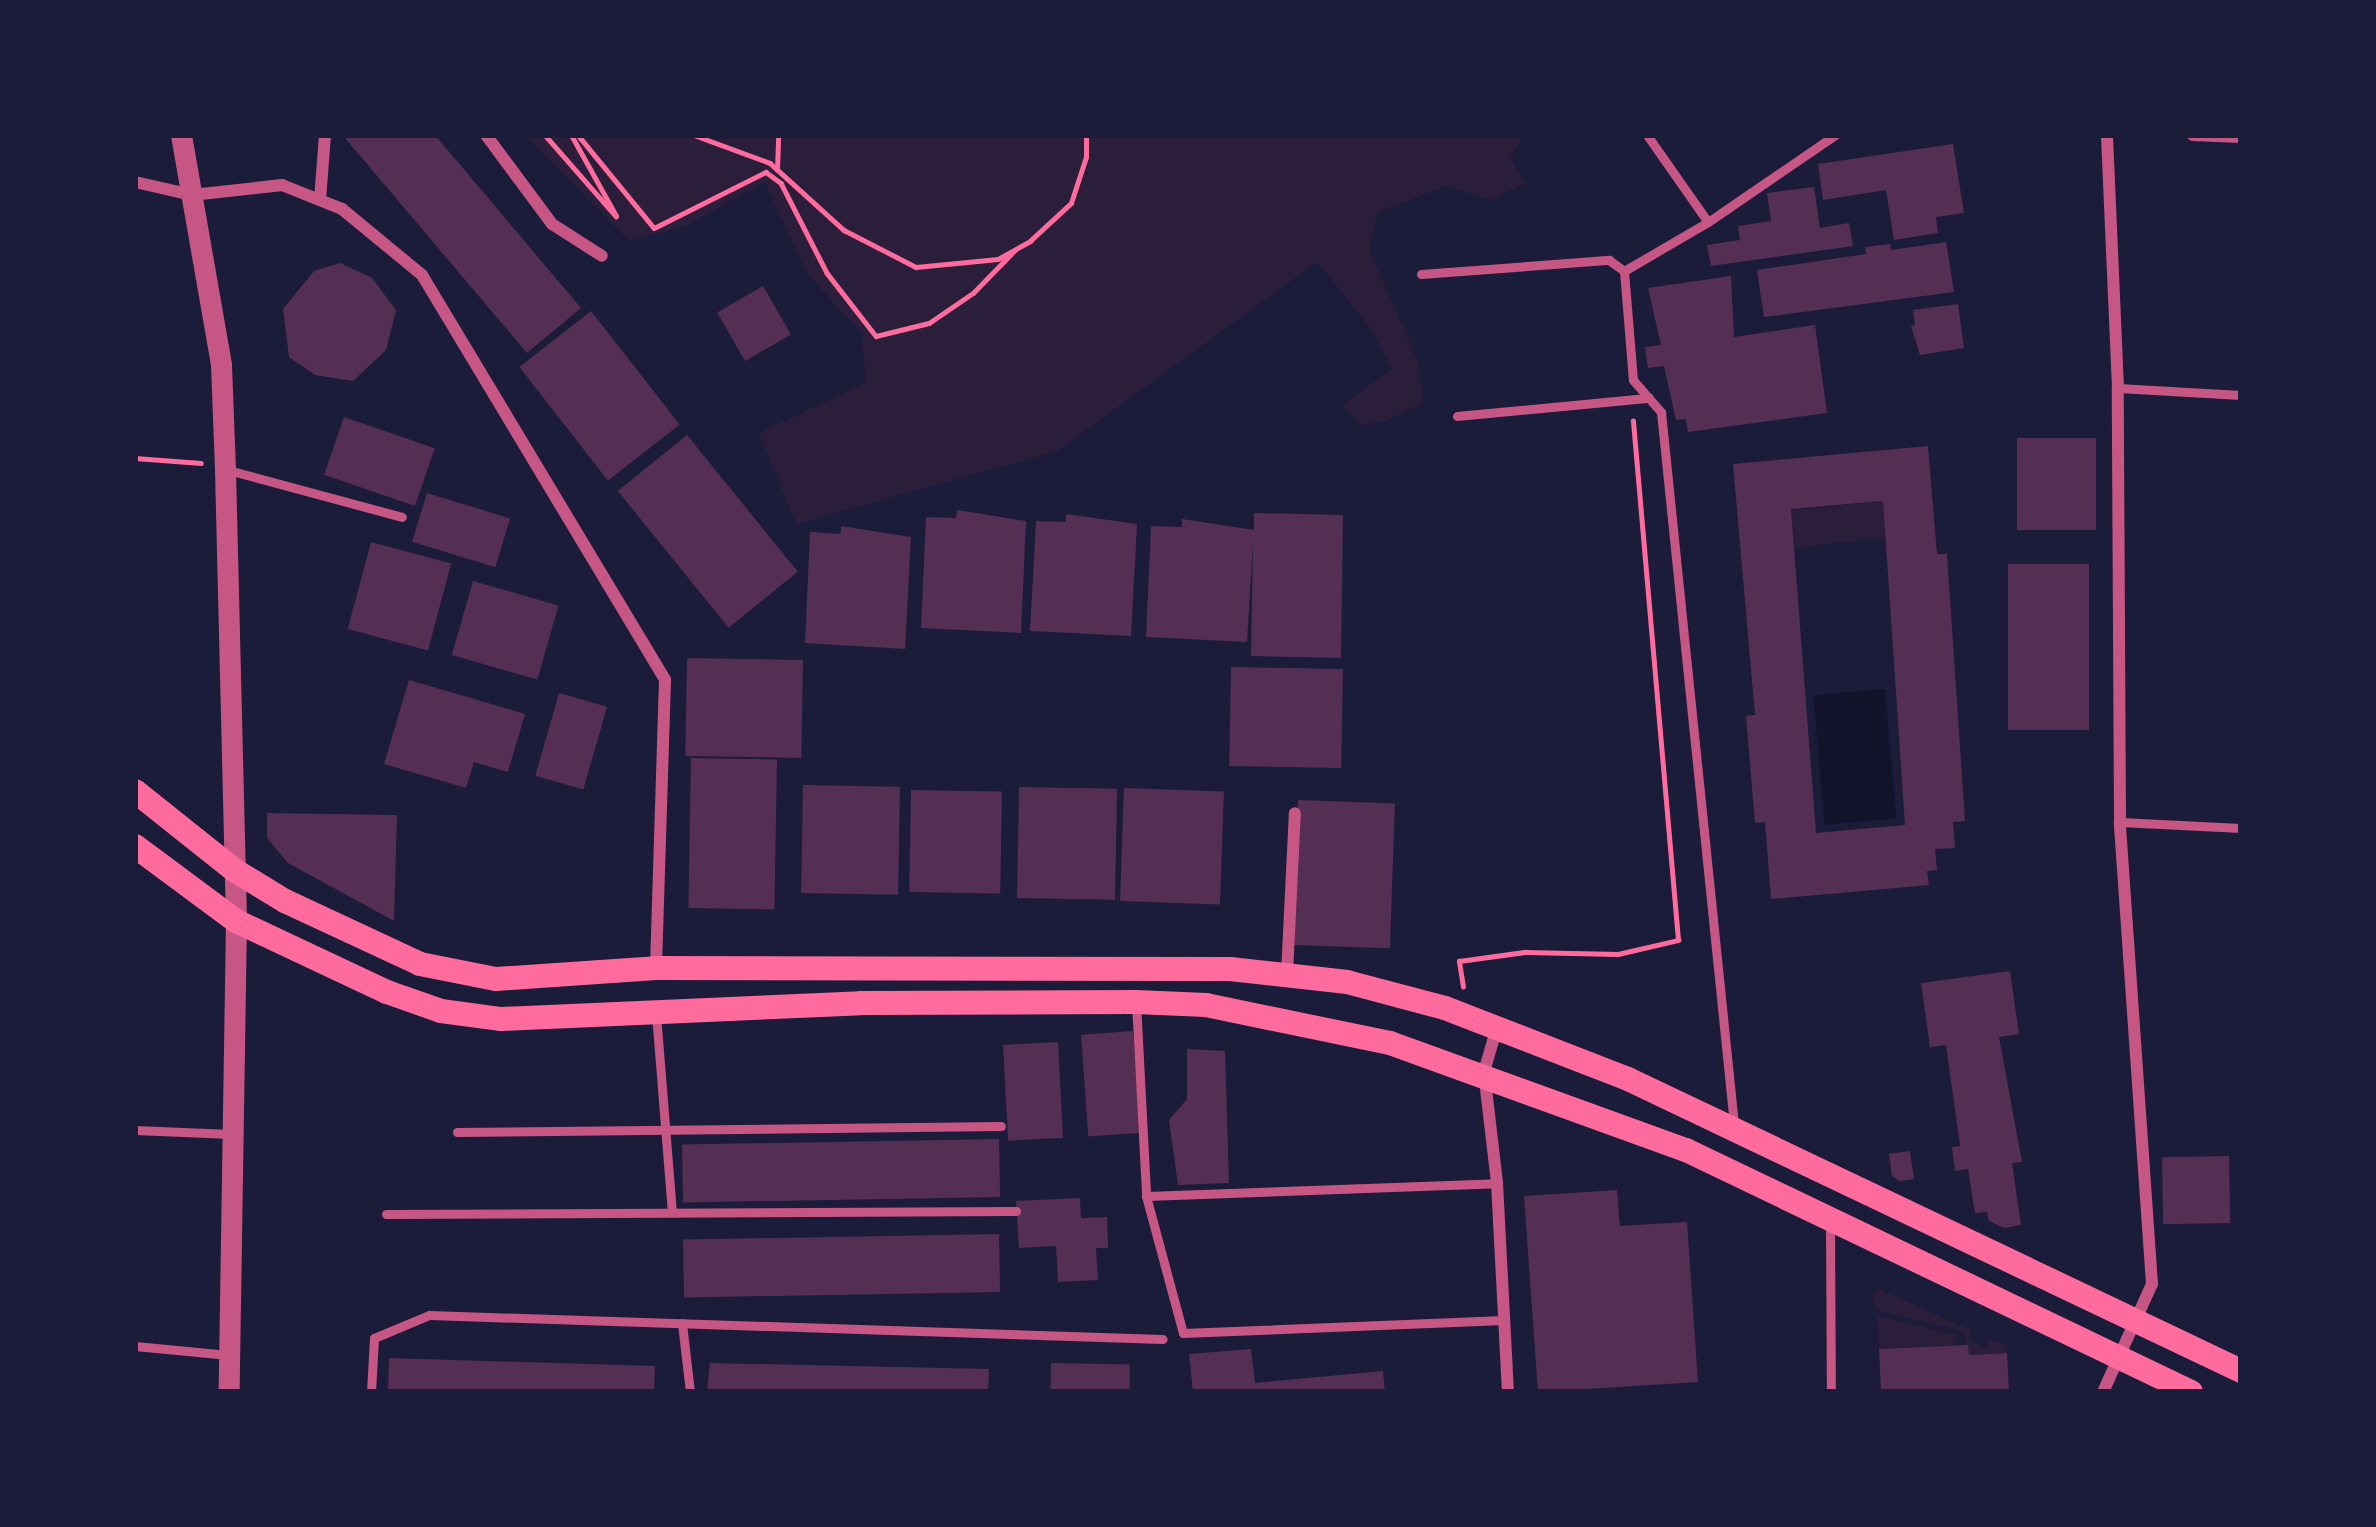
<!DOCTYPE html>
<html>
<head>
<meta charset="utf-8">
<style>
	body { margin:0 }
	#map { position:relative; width:2376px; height:1527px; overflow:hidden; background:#1b1b3a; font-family:"Asap Condensed",sans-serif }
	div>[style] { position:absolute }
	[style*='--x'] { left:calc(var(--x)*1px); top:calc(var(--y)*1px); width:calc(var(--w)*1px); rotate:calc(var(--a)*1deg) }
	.green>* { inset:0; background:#2a1e3b; transform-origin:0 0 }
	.water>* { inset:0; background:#12122b; transform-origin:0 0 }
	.building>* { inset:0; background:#542f53; transform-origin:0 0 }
	.path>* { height:4.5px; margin:-2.25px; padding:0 2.25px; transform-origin:2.25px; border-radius:2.25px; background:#ff6b9d }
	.service>* { height:9px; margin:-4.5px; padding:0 4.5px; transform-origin:4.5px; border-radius:4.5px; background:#c65784 }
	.minor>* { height:12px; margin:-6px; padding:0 6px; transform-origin:6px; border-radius:6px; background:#c65784 }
	.tertiary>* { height:21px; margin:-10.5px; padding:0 10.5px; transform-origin:10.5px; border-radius:10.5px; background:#c65784 }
	.secondary>* { height:24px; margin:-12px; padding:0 12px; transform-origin:12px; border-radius:12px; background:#ff6b9d }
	span { translate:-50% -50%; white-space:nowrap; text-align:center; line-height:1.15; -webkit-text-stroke:12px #1b1b3a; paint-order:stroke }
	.frame { position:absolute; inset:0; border:138px solid #1b1b3a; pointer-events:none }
</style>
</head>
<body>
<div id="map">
	<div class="green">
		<i style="clip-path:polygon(525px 135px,1524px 135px,1510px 157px,1526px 183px,1490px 200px,1446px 186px,1378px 212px,1369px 249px,1419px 364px,1423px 403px,1386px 421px,1361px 425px,1342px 405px,1392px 369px,1369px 326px,1317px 262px,1057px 451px,796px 524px,759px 433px,866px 383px,861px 332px,808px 275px,765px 182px,686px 226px,629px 241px)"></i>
		<i style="left:1883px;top:501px;width:37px;height:92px;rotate:84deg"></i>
		<i style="clip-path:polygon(1879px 1289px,1971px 1330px,1968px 1339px,1985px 1348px,1990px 1339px,2007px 1346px,2007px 1353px,1969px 1355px,1963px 1331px,1877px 1310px,1872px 1295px)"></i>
		<i style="clip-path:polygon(1878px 1316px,1956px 1335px,1957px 1345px,1879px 1349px)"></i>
	</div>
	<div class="water">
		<i style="left:1885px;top:689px;width:130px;height:72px;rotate:85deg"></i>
	</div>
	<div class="building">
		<i style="clip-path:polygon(349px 135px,435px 135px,581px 308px,527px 353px,345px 138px)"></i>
		<i style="clip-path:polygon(1953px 144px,1964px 213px,1936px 217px,1938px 233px,1894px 240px,1886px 190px,1823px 200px,1818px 164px)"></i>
		<i style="clip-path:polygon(1814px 187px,1820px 228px,1849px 223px,1853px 246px,1711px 266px,1707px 245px,1740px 240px,1738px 226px,1771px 221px,1767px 193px)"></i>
		<i style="clip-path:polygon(1946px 242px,1954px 292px,1764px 317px,1757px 270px,1866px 254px,1865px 247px,1890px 244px,1891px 250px)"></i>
		<i style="clip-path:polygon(340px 263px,372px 278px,396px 310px,386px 350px,353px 381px,315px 375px,289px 357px,283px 309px,314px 271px)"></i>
		<i style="clip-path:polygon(1731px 276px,1734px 337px,1815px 325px,1827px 413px,1688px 432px,1686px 419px,1676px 420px,1664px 366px,1648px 368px,1645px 347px,1661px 345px,1648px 288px)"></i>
		<i style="left:763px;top:286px;width:56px;height:53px;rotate:60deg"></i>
		<i style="clip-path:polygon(1958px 304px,1964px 348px,1920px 355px,1911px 326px,1915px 325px,1913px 310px)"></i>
		<i style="left:591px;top:311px;width:144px;height:91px;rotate:52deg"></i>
		<i style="left:344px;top:417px;width:96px;height:61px;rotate:19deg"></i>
		<i style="left:687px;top:435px;width:176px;height:89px;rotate:51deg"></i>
		<i style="left:2017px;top:438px;width:79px;height:92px"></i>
		<i style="clip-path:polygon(evenodd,1928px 446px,1937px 554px,1947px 554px,1965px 821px,1953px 822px,1955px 848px,1935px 849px,1937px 870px,1927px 871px,1929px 885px,1771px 899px,1765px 822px,1755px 823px,1746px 716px,1755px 715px,1733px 464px,1928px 446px,1883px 501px,1905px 825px,1816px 833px,1791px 509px,1883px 501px)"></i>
		<i style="left:427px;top:493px;width:87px;height:51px;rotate:17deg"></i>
		<i style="clip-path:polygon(957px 510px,1026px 521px,1021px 633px,921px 628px,926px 517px,956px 518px)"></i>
		<i style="clip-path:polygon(1254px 513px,1343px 515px,1341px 658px,1251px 656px,1253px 541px,1247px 642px,1146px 637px,1151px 526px,1182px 527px,1182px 519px,1254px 530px)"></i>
		<i style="clip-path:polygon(1066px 514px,1137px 524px,1131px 636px,1030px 631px,1036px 521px,1066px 522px)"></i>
		<i style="clip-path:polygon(841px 526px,911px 537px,905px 649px,805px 643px,810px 532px,841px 534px)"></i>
		<i style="left:371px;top:542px;width:83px;height:90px;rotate:15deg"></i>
		<i style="left:2008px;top:564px;width:81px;height:166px"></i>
		<i style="left:473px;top:581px;width:89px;height:77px;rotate:16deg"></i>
		<i style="left:687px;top:658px;width:116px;height:98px;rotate:1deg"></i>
		<i style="left:1231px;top:667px;width:112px;height:99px;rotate:1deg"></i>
		<i style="clip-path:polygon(409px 680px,525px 714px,508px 772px,474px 762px,466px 788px,384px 764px)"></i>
		<i style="left:559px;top:693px;width:50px;height:86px;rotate:16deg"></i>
		<i style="left:691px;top:758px;width:86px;height:150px;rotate:1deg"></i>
		<i style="left:803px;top:785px;width:97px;height:108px;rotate:1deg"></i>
		<i style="left:1019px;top:787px;width:98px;height:111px;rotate:1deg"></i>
		<i style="left:1124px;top:788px;width:100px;height:113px;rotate:2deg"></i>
		<i style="left:911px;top:790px;width:91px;height:102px;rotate:1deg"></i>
		<i style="left:1298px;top:800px;width:97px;height:145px;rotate:2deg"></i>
		<i style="clip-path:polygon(267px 813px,397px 815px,394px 921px,288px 863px,267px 838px)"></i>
		<i style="clip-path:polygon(2010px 971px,2019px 1034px,1999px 1037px,2022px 1162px,2012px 1163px,2021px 1225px,2004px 1228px,1989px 1221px,1987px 1212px,1975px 1213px,1968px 1169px,1955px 1171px,1952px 1147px,1960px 1146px,1946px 1045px,1930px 1047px,1921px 983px)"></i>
		<i style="left:1133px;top:1031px;width:102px;height:52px;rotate:86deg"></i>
		<i style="left:1058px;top:1042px;width:96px;height:55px;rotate:87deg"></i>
		<i style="clip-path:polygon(1187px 1049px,1225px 1051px,1229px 1183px,1178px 1185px,1169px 1120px,1187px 1099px)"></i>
		<i style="left:999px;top:1139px;width:58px;height:317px;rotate:89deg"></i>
		<i style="clip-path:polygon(1910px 1151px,1914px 1179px,1900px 1181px,1892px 1176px,1889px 1154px)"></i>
		<i style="left:2229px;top:1156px;width:67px;height:67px;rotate:89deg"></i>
		<i style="clip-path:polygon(1617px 1190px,1620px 1226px,1687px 1222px,1698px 1382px,1538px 1392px,1524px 1196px)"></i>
		<i style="clip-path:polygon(1080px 1198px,1081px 1218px,1107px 1217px,1108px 1248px,1096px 1248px,1098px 1280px,1058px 1282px,1056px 1246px,1019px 1248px,1016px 1201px)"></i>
		<i style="left:999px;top:1234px;width:58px;height:316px;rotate:89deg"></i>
		<i style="clip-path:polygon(1968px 1345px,1969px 1355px,2007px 1353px,2009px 1392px,1881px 1392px,1879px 1349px)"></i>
		<i style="clip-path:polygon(1251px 1349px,1255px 1383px,1383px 1371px,1385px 1392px,1193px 1392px,1189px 1354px)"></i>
		<i style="clip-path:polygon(389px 1358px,655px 1366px,654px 1392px,388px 1392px)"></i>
		<i style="clip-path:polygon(710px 1363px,989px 1369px,988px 1392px,707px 1392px)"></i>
		<i style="left:1051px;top:1363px;width:79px;height:29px;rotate:1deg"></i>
	</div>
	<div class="path">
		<i style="--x:545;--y:135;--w:108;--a:48.8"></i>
		<i style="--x:616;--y:216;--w:93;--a:-119.1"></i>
		<i style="--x:578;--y:135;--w:120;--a:50.7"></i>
		<i style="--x:654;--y:228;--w:125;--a:-26.6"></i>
		<i style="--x:766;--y:172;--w:19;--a:36"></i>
		<i style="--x:781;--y:183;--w:101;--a:62.9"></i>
		<i style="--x:827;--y:273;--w:80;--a:52.1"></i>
		<i style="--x:876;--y:336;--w:55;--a:-13.8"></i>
		<i style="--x:929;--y:323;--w:53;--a:-34.3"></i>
		<i style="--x:973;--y:293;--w:60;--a:-45.7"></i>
		<i style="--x:694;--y:135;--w:81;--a:20.2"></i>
		<i style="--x:770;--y:163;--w:100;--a:42.2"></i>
		<i style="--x:844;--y:230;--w:81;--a:27.2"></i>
		<i style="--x:916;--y:267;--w:82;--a:-5.6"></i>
		<i style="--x:998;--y:259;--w:37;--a:-29"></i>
		<i style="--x:1030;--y:241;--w:56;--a:-42.8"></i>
		<i style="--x:1071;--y:203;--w:48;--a:-71.9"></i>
		<i style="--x:1086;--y:157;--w:22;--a:-90"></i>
		<i style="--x:777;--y:170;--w:35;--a:-88"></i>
		<i style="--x:135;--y:458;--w:66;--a:4.3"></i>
		<i style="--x:1463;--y:987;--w:26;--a:-99"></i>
		<i style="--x:1459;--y:961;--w:67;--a:-7.8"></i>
		<i style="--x:1525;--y:952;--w:93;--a:1.2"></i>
		<i style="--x:1618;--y:954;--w:62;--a:-13.1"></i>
		<i style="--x:1678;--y:940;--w:521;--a:-94.96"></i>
	</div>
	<div class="service">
		<i style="--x:1647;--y:135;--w:106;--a:55"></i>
		<i style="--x:1624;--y:271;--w:109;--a:85.3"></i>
		<i style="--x:1633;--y:380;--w:43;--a:48.8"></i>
		<i style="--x:1661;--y:412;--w:716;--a:84.15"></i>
		<i style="--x:1421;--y:274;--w:189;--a:-4.3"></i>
		<i style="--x:1609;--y:260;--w:19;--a:36"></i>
		<i style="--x:1624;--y:271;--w:97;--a:-30.3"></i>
		<i style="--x:1708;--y:222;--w:154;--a:-34.4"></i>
		<i style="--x:2118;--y:388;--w:123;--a:3.3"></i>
		<i style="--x:1457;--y:416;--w:193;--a:-5.4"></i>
		<i style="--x:228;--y:470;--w:180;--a:15.1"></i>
		<i style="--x:2120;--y:822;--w:121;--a:2.8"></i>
		<i style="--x:1136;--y:1002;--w:194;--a:87"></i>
		<i style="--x:1146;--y:1196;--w:142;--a:74.9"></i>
		<i style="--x:1183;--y:1333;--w:321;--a:-2.3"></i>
		<i style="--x:656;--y:1014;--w:199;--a:85.4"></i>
		<i style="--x:135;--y:1130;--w:96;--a:2.4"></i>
		<i style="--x:457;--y:1132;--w:544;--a:-0.63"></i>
		<i style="--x:1146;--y:1196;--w:351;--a:-2.1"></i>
		<i style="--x:386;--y:1214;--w:630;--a:-0.27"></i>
		<i style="--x:1830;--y:1223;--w:169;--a:89.7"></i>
		<i style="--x:682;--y:1323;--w:69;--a:83.4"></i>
		<i style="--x:135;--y:1346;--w:94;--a:5.5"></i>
		<i style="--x:371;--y:1392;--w:54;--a:-86.8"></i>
		<i style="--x:374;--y:1338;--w:60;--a:-22.7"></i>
		<i style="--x:429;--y:1315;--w:734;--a:1.87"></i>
	</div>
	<div class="minor">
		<i style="--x:486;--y:135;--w:111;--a:53.4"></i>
		<i style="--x:552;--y:224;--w:59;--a:32.6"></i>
		<i style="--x:2193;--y:135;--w:48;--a:2.4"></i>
		<i style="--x:135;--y:182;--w:58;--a:12.8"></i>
		<i style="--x:192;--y:195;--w:91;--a:-6.3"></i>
		<i style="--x:282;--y:185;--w:65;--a:21.8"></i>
		<i style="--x:342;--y:209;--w:104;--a:39.5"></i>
		<i style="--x:422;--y:275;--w:472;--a:59"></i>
		<i style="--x:665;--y:680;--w:287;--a:91.8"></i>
		<i style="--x:320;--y:200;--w:65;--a:-85.6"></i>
		<i style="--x:1287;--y:974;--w:161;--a:-87.2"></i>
		<i style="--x:1497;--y:1027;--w:47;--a:106.1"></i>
		<i style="--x:1484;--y:1072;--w:112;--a:83.3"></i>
		<i style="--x:1497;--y:1183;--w:209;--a:87"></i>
		<i style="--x:2103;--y:1392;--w:119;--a:-65.6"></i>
		<i style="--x:2152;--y:1284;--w:463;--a:-94"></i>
		<i style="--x:2120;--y:822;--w:434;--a:-90.3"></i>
		<i style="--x:2118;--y:388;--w:253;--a:-92.5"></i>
	</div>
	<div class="tertiary">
		<i style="--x:181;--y:135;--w:233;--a:80.1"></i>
		<i style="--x:221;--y:365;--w:105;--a:87.8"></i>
		<i style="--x:225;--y:470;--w:451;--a:88.6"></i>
		<i style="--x:236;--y:921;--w:471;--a:90.9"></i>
	</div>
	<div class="secondary">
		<i style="--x:135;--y:791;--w:127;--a:38.6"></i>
		<i style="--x:234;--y:870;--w:60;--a:31.3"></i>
		<i style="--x:285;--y:901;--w:149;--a:25"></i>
		<i style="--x:420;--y:964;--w:77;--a:11.2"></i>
		<i style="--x:496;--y:979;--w:160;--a:-3.9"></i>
		<i style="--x:656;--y:968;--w:574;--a:0.1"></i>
		<i style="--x:1230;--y:969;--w:118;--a:6.3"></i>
		<i style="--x:1347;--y:982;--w:101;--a:14.9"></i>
		<i style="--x:1445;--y:1008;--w:196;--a:21.2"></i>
		<i style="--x:1628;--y:1079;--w:679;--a:25.47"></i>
		<i style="--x:135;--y:846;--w:126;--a:36.6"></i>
		<i style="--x:236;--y:921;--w:167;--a:25.2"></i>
		<i style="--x:387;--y:992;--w:57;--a:19.4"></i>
		<i style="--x:441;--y:1011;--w:61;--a:7.6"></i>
		<i style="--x:501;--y:1019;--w:360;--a:-2.5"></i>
		<i style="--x:861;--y:1003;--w:275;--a:-0.2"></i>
		<i style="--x:1136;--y:1002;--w:70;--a:2.5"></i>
		<i style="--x:1206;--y:1005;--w:188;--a:11.7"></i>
		<i style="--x:1390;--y:1043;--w:315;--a:19.9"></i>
		<i style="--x:1686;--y:1150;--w:560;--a:25.6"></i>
	</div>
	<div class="frame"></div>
</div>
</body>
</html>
